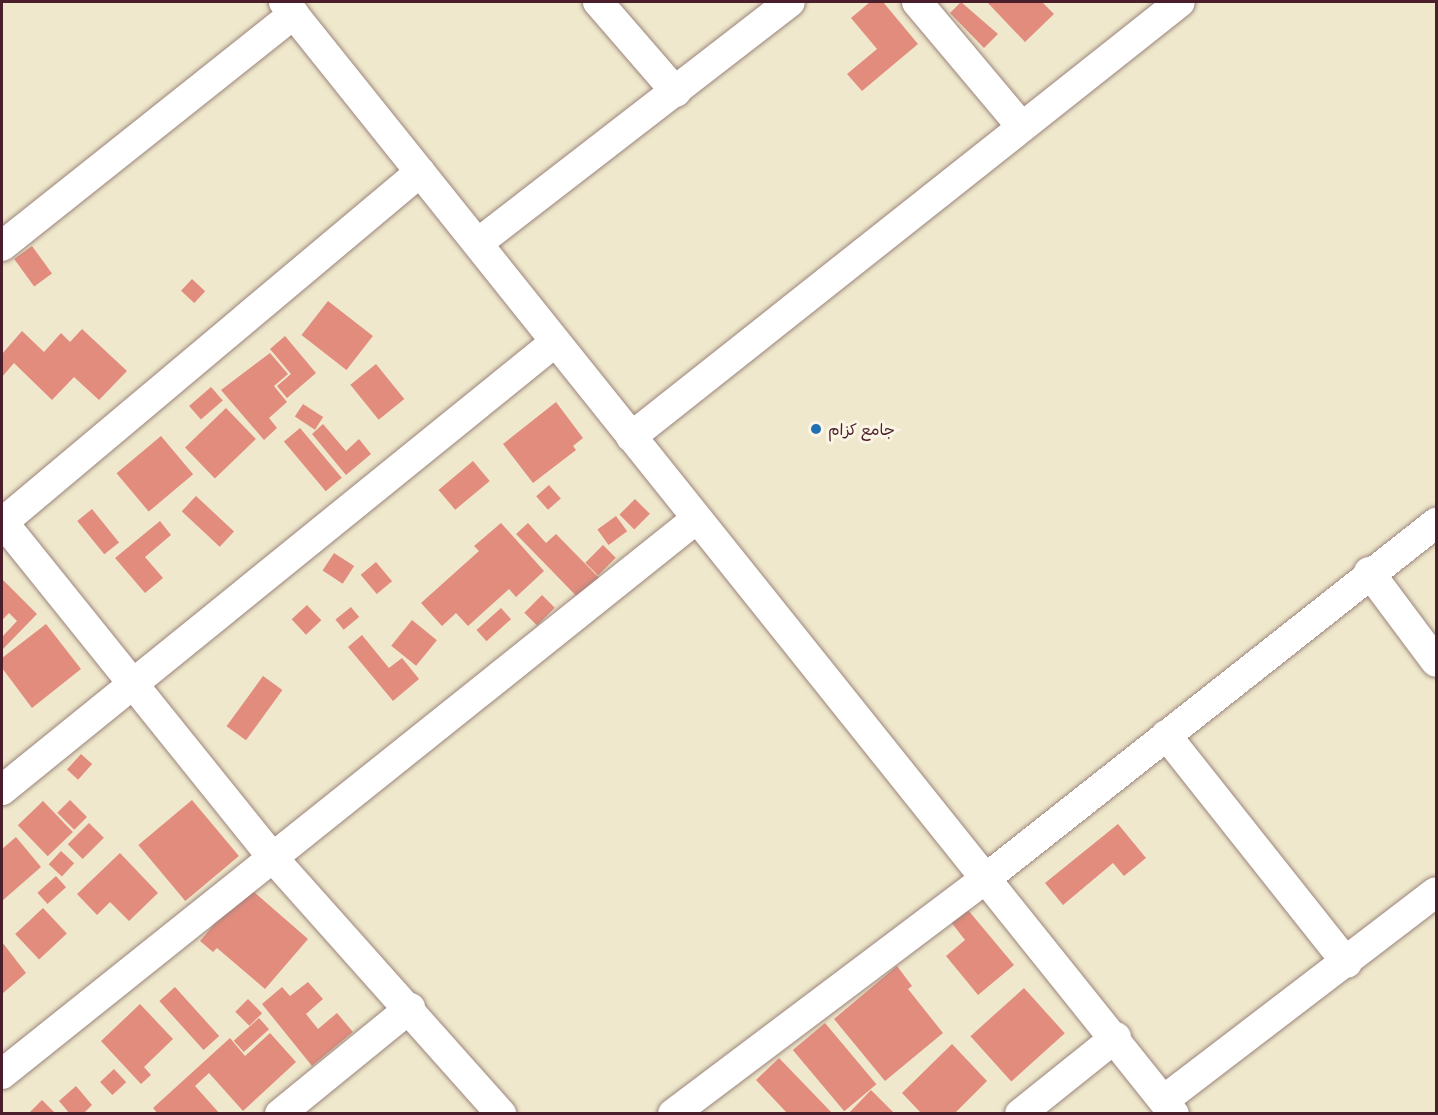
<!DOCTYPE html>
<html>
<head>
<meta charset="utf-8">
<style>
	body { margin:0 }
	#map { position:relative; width:1438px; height:1115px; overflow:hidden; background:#efe8cc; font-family:"Patrick Hand","Playpen Sans Arabic",sans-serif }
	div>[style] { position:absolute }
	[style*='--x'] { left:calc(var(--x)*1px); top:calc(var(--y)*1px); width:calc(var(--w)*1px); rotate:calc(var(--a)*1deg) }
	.building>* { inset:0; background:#e28c7e; transform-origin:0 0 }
	.roads { filter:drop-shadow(0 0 2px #9c847c) drop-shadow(0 0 2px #9c847c) }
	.minor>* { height:30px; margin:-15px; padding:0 15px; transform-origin:15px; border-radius:15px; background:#fff }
	.dots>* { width:16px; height:16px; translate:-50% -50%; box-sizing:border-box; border:3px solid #fcf5e5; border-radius:50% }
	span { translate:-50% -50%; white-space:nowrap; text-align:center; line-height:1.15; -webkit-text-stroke:6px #fcf5e5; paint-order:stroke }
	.poi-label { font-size:16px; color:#4a1f2b }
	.left { translate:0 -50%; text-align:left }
	.frame { position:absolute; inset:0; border:3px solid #4a1f2b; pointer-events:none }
</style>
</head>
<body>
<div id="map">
	<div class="building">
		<i style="clip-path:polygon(870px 2px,883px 2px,918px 44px,862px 91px,847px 74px,877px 49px,851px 18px)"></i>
		<i style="clip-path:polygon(961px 2px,998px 34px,984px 48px,950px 13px)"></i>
		<i style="clip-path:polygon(987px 2px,1042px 2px,1054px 14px,1025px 42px)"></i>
		<i style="left:32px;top:246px;width:34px;height:22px;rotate:54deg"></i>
		<i style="left:192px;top:279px;width:18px;height:16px;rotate:43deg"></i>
		<i style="left:328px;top:301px;width:57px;height:43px;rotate:38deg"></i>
		<i style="clip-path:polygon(82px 329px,127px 371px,99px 400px,74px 377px,52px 400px,14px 363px,2px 377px,2px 354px,22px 331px,44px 352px,61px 333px,70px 342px)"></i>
		<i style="clip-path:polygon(285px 336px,316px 373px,287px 398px,277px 386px,291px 374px,270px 349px)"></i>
		<i style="clip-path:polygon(270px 353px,288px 374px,274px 386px,287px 402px,269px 418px,277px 428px,264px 440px,221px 390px)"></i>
		<i style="left:376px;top:364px;width:45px;height:33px;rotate:51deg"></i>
		<i style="left:211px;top:387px;width:18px;height:29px;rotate:49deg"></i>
		<i style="clip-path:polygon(556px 402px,583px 438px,573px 446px,576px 450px,533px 483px,503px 444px)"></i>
		<i style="left:303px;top:404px;width:24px;height:15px;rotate:33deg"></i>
		<i style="left:226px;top:408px;width:43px;height:57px;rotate:46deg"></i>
		<i style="clip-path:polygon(323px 424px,346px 451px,359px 439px,371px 454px,346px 475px,312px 434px)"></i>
		<i style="left:300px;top:428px;width:65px;height:21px;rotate:50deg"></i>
		<i style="left:161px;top:436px;width:50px;height:58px;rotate:50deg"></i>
		<i style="left:473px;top:461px;width:26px;height:45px;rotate:50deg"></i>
		<i style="left:549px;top:485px;width:18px;height:17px;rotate:49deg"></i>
		<i style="left:196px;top:496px;width:52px;height:21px;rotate:43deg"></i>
		<i style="left:635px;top:499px;width:21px;height:22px;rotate:45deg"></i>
		<i style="left:92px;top:509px;width:43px;height:19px;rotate:51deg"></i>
		<i style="left:616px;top:516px;width:19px;height:23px;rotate:54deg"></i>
		<i style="clip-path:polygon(160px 521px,171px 535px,145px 557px,163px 578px,145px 593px,115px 558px)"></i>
		<i style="clip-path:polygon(501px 523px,544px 571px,516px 597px,509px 589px,468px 626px,456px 613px,442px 626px,421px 603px,479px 551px,474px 546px)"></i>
		<i style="clip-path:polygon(528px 523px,546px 543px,556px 534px,610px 589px,589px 609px,516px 534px)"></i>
		<i style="left:603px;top:545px;width:18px;height:25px;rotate:45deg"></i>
		<i style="left:334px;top:553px;width:24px;height:21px;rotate:33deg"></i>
		<i style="left:376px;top:562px;width:25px;height:20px;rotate:50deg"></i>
		<i style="clip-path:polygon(2px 579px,37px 614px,2px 650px,2px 637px,17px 621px,9px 613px,2px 620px)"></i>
		<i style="left:542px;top:595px;width:18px;height:25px;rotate:45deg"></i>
		<i style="left:307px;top:605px;width:21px;height:21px;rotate:47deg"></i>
		<i style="left:351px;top:607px;width:13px;height:20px;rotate:51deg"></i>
		<i style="left:501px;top:608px;width:15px;height:33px;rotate:48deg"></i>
		<i style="left:412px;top:620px;width:32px;height:33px;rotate:39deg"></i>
		<i style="clip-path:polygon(46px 624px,81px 669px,32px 708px,2px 668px,2px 658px)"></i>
		<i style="clip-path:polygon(362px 635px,389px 668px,402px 658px,419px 679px,393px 701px,348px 647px)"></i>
		<i style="left:263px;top:676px;width:24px;height:62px;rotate:36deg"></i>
		<i style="left:81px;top:754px;width:15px;height:21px;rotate:42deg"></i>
		<i style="left:70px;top:800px;width:24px;height:18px;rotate:45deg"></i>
		<i style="left:192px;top:800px;width:73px;height:70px;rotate:50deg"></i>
		<i style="left:43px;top:801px;width:43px;height:35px;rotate:46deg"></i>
		<i style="left:89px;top:823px;width:21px;height:30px;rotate:45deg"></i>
		<i style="clip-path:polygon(1118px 824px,1146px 858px,1124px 876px,1113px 863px,1063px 905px,1045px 883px)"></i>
		<i style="clip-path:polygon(16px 837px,41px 867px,2px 901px,2px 849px)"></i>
		<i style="left:61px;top:851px;width:18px;height:18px;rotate:43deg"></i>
		<i style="clip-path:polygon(120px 853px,158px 893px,129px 921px,110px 902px,97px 915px,77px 894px)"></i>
		<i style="left:56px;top:876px;width:15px;height:25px;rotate:48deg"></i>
		<i style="clip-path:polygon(247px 886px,308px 939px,265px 989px,217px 948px,213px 952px,200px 941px)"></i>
		<i style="clip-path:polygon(963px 904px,1014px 965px,978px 995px,946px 956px,965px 940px,947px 917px)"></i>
		<i style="left:43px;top:908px;width:35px;height:38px;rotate:47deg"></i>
		<i style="clip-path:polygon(2px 942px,26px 973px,2px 994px)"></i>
		<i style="clip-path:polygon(897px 966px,912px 986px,908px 989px,943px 1033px,885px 1081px,834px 1019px)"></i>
		<i style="clip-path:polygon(308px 982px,323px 999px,306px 1014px,318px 1029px,337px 1013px,353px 1032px,312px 1066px,262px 1004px,282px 987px,290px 996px)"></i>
		<i style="left:175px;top:987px;width:66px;height:21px;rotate:48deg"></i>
		<i style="left:1024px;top:988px;width:61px;height:72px;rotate:48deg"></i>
		<i style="left:248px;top:999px;width:20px;height:18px;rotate:45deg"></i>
		<i style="clip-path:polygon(140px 1004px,173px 1039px,144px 1067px,151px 1075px,141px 1084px,101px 1041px)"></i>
		<i style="left:259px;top:1018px;width:15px;height:34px;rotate:48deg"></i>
		<i style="left:825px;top:1023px;width:80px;height:42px;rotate:50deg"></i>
		<i style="clip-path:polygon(270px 1033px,296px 1062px,243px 1111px,209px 1073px,195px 1086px,220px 1114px,158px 1114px,153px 1108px,230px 1038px,245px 1056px)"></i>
		<i style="clip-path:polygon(952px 1044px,987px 1081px,954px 1114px,922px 1114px,902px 1093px)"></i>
		<i style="clip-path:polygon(779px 1058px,833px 1114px,788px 1114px,756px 1080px)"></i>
		<i style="left:114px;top:1069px;width:18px;height:19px;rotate:47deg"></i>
		<i style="clip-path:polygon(76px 1086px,92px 1105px,83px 1114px,70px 1114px,59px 1101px)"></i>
		<i style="clip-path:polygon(871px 1090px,895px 1114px,848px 1114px)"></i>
		<i style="clip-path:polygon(42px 1100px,56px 1114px,28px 1114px)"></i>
	</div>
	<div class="roads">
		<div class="minor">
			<i style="--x:284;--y:2;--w:1424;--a:51.33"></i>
			<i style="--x:598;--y:2;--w:119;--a:49.1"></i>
			<i style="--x:917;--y:2;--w:163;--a:50"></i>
			<i style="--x:478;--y:243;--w:394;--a:-37.7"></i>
			<i style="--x:2;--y:246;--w:373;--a:-38.5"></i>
			<i style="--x:631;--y:437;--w:700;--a:-38.39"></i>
			<i style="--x:2;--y:521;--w:432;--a:51.2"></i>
			<i style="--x:273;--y:858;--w:343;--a:48.3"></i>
			<i style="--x:2;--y:523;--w:546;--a:-40.02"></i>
			<i style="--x:1369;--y:572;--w:112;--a:53.3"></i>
			<i style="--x:1166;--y:735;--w:291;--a:51.6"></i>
			<i style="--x:2;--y:790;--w:712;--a:-39.01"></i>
			<i style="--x:2;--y:1074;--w:887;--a:-38.64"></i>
			<i style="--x:1164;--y:1100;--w:342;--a:-37.4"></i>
			<i style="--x:280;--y:1114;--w:168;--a:-39.2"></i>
			<i style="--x:673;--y:1114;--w:391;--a:-37"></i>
			<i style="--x:985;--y:879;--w:575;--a:-38.29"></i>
			<i style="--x:1020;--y:1114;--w:123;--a:-38.7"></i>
		</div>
	</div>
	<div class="dots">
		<i style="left:816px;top:429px;background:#1f6fb2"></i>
	</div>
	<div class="poi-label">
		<span class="left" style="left:828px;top:429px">جامع كزام</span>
	</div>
	<div class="frame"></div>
</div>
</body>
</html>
